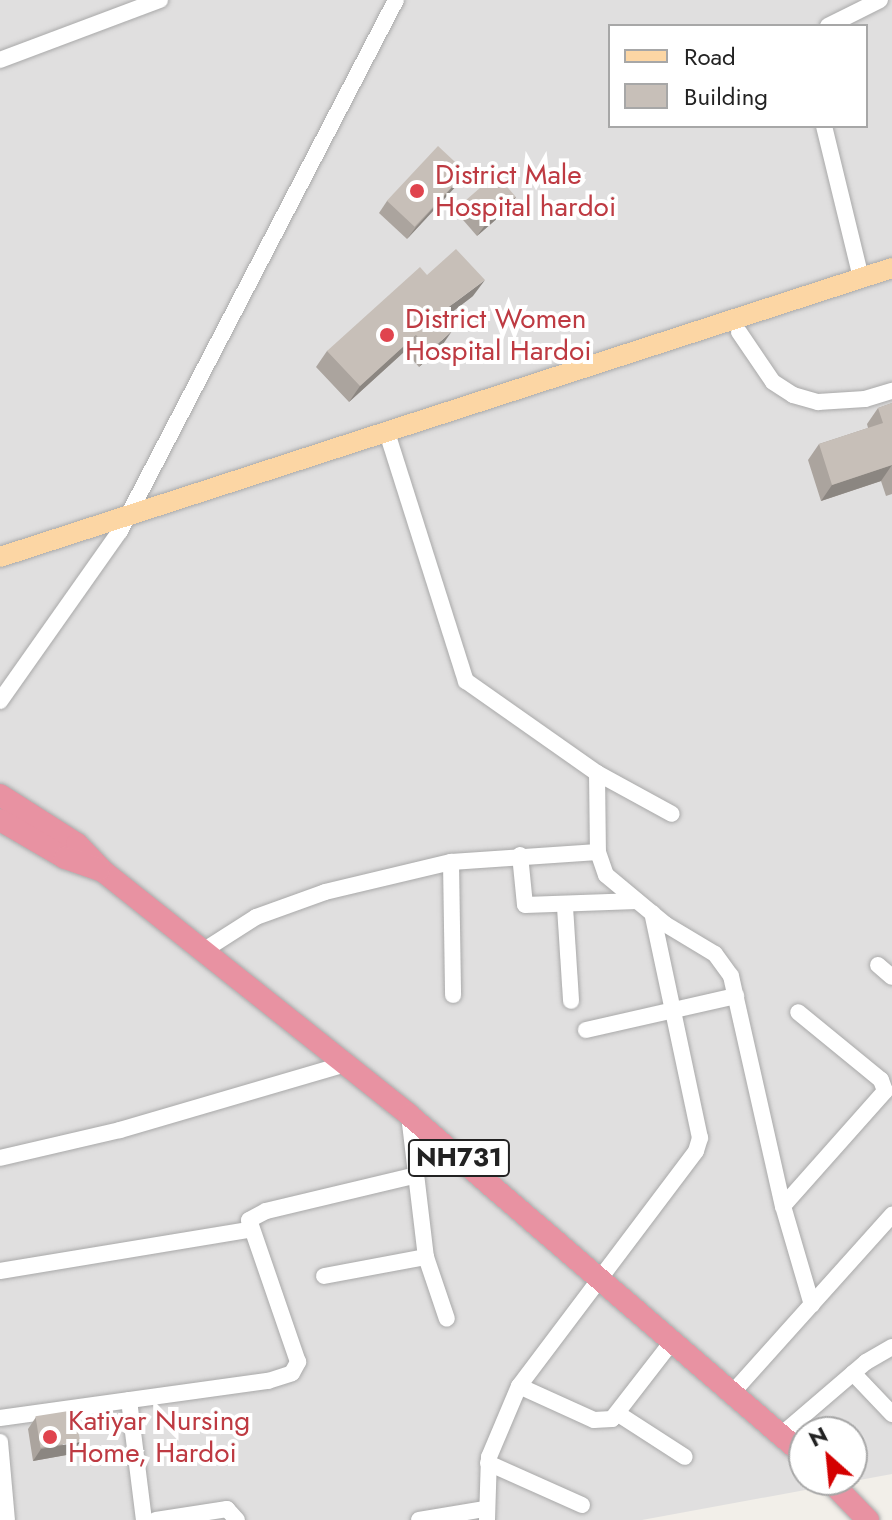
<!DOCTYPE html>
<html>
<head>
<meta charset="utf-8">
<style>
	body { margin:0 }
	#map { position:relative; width:892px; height:1520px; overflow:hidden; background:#f2efe9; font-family:Jost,sans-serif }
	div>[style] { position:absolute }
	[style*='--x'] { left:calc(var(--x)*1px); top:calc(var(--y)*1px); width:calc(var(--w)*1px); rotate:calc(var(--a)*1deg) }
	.residential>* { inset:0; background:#e0dfdf }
	.roads { filter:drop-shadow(0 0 2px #a9a9a9) drop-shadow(0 0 2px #a9a9a9) }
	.minor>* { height:16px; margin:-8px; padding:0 8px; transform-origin:8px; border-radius:8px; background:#fff }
	.major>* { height:20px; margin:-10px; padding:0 10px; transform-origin:10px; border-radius:10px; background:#fcd6a4 }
	.highway>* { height:22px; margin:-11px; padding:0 11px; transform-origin:11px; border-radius:11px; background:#e892a2 }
	.wall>* { inset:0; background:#aba49e }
	.shaded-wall>* { inset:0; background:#8b8681 }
	.building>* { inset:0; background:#c7bfb8; transform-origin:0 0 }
	.dots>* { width:22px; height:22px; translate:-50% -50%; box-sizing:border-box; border:4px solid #fff; border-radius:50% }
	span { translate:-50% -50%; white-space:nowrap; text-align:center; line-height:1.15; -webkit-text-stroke:8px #fff; paint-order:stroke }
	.shield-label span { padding:2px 6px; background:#fff; border:2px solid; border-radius:6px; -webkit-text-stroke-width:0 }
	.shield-label { font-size:26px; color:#222; font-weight:700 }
	.health-label { font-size:28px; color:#be3a42 }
	.left { translate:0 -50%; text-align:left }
	.legend { position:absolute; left:608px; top:24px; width:260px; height:104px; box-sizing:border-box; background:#fff; border:2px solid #a7a7a7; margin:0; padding:10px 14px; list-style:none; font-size:24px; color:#222 }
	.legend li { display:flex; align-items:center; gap:16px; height:40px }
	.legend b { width:40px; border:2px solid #a7a7a7 }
	.north { position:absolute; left:788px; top:1416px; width:80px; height:80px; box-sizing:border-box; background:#fff; border:2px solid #a7a7a7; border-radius:50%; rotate:333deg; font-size:22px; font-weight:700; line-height:32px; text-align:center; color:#222 }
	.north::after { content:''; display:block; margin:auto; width:28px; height:36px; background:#d40000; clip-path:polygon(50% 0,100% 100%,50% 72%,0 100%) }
</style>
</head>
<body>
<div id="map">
	<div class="residential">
		<i style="clip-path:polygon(evenodd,0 0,892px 0,892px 1474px,642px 1520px,0 1520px,0 0,610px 26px,866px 26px,866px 126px,610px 126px,610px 26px,0 0,804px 1432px,852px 1432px,852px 1480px,804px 1480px,804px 1432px)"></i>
	</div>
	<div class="roads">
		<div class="minor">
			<i style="--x:828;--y:26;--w:58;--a:-26.6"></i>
			<i style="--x:0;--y:60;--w:171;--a:-20.6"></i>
			<i style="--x:824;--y:126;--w:156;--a:76.3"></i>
			<i style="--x:739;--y:332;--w:60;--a:55.8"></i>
			<i style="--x:773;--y:382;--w:24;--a:33"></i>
			<i style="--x:793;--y:395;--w:26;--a:16"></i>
			<i style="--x:818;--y:402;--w:47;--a:-3.7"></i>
			<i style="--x:865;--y:399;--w:28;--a:-17"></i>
			<i style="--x:390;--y:442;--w:251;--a:72.4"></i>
			<i style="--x:466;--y:681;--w:160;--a:35.1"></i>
			<i style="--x:597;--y:773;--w:85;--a:28.7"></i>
			<i style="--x:0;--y:701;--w:208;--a:-54.8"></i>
			<i style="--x:120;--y:531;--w:598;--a:-62.54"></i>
			<i style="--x:597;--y:773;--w:79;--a:89.3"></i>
			<i style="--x:598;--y:852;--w:24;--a:71"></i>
			<i style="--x:606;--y:875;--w:77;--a:39.7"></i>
			<i style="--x:665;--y:924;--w:58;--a:31"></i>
			<i style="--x:715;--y:954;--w:27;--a:54"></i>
			<i style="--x:731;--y:976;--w:236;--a:77.3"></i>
			<i style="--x:783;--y:1206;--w:103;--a:73.7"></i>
			<i style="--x:520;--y:855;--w:50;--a:84.3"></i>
			<i style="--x:525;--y:905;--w:112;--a:-2"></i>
			<i style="--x:451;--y:862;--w:133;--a:89.1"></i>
			<i style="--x:565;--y:907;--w:94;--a:86.3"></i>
			<i style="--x:206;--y:949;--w:59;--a:-32.6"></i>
			<i style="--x:256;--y:917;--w:73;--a:-19.9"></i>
			<i style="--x:325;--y:892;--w:130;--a:-13.4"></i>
			<i style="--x:451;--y:862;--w:147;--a:-3.9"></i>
			<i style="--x:878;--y:965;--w:18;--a:41"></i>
			<i style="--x:586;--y:1030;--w:154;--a:-12.8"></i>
			<i style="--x:409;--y:1115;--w:143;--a:83.2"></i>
			<i style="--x:426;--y:1257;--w:65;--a:71.3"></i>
			<i style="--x:0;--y:1158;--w:123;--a:-13.1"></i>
			<i style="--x:120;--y:1130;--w:235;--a:-16.3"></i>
			<i style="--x:783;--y:1206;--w:154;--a:-48.4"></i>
			<i style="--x:885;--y:1091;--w:12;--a:-110"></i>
			<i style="--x:881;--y:1080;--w:107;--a:-140.7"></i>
			<i style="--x:0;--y:1271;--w:252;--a:-9.4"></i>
			<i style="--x:324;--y:1276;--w:104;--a:-10.6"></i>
			<i style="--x:853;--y:1373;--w:57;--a:46.4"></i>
			<i style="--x:519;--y:1386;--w:82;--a:24.4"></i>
			<i style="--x:594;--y:1420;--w:18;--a:-3"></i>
			<i style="--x:612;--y:1419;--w:101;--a:-52.2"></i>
			<i style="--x:734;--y:1391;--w:237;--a:-48.1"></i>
			<i style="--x:129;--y:1400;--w:121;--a:82.9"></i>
			<i style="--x:620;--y:1415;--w:77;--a:32.9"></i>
			<i style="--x:0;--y:1418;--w:271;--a:-7.9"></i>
			<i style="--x:268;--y:1381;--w:25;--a:-18"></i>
			<i style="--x:292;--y:1373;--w:13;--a:-61"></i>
			<i style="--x:298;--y:1362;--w:150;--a:-109"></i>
			<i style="--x:249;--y:1220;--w:19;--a:-28"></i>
			<i style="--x:266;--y:1211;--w:151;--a:-13.4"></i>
			<i style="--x:782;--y:1434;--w:111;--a:-40.6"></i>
			<i style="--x:866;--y:1362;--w:30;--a:-30"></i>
			<i style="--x:0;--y:1442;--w:78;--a:84.9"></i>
			<i style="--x:488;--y:1463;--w:103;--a:24.1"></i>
			<i style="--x:156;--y:1520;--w:72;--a:-8.8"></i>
			<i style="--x:227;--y:1509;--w:15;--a:48"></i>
			<i style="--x:419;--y:1520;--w:67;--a:-9.5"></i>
			<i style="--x:487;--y:1520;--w:63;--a:-88.2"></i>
			<i style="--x:489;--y:1457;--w:77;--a:-67.1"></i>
			<i style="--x:519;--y:1386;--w:294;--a:-53"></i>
			<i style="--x:696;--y:1151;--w:14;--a:-73"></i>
			<i style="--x:700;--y:1138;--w:230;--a:-102"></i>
		</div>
		<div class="major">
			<i style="--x:0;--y:557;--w:938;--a:-17.95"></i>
		</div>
		<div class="highway">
			<i style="--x:0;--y:795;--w:91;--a:32.5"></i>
			<i style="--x:77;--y:844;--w:39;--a:46"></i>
			<i style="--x:104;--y:872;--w:390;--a:38.5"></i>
			<i style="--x:409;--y:1115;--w:521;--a:40.72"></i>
			<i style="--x:0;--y:820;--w:75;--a:30.3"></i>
			<i style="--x:65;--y:858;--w:36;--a:19"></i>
			<i style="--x:829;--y:1480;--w:56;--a:45.7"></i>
		</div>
	</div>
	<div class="wall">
		<i style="clip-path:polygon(466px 172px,458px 184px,407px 239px,379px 213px,387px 201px)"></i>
		<i style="clip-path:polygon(516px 197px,508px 209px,477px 236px,457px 213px,466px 201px)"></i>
		<i style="clip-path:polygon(473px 296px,442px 320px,441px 347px,419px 367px,405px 351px,349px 402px,316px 367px,327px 351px)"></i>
		<i style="clip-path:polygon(892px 403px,892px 494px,886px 496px,881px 481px,821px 501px,808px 460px,819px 444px,868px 428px,867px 424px,878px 408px)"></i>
		<i style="clip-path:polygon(36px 1417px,72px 1454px,33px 1461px,28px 1429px)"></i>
	</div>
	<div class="shaded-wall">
		<i style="clip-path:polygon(466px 172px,458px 184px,407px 239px,416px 227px)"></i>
		<i style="clip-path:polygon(516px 197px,508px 209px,477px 236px,486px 224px)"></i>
		<i style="clip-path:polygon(485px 280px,473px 296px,427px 331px,438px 315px)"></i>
		<i style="clip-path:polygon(452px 331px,441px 347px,419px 367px,430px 351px)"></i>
		<i style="clip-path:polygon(416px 335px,405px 351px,349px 402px,360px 386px)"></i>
		<i style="clip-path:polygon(892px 465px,881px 481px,821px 501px,832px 485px)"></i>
		<i style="clip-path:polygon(80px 1442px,72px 1454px,33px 1461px,41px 1449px)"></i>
	</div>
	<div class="building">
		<i style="left:438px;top:146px;width:38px;height:75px;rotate:43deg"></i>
		<i style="left:496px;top:174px;width:30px;height:40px;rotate:49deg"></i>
		<i style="clip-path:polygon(456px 249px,485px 280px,438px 315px,452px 331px,430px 351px,416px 335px,360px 386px,327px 351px,420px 267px,427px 275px)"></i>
		<i style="clip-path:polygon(892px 403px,892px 465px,832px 485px,819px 444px,883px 423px,878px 408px)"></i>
		<i style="left:75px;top:1410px;width:32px;height:40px;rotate:81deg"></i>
	</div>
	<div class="dots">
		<i style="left:417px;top:191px;background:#e0444e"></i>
		<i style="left:387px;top:335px;background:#e0444e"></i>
		<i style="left:50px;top:1437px;background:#e0444e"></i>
	</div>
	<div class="shield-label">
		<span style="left:459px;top:1158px">NH731</span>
	</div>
	<div class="health-label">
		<span class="left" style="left:435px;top:191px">District Male<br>Hospital hardoi</span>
		<span class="left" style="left:405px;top:335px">District Women<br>Hospital Hardoi</span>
		<span class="left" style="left:68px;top:1437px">Katiyar Nursing<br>Home, Hardoi</span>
	</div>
	<ul class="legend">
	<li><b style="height:10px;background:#fcd6a4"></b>Road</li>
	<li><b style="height:22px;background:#c7bfb8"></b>Building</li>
	</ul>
	<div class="north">N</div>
</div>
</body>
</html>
